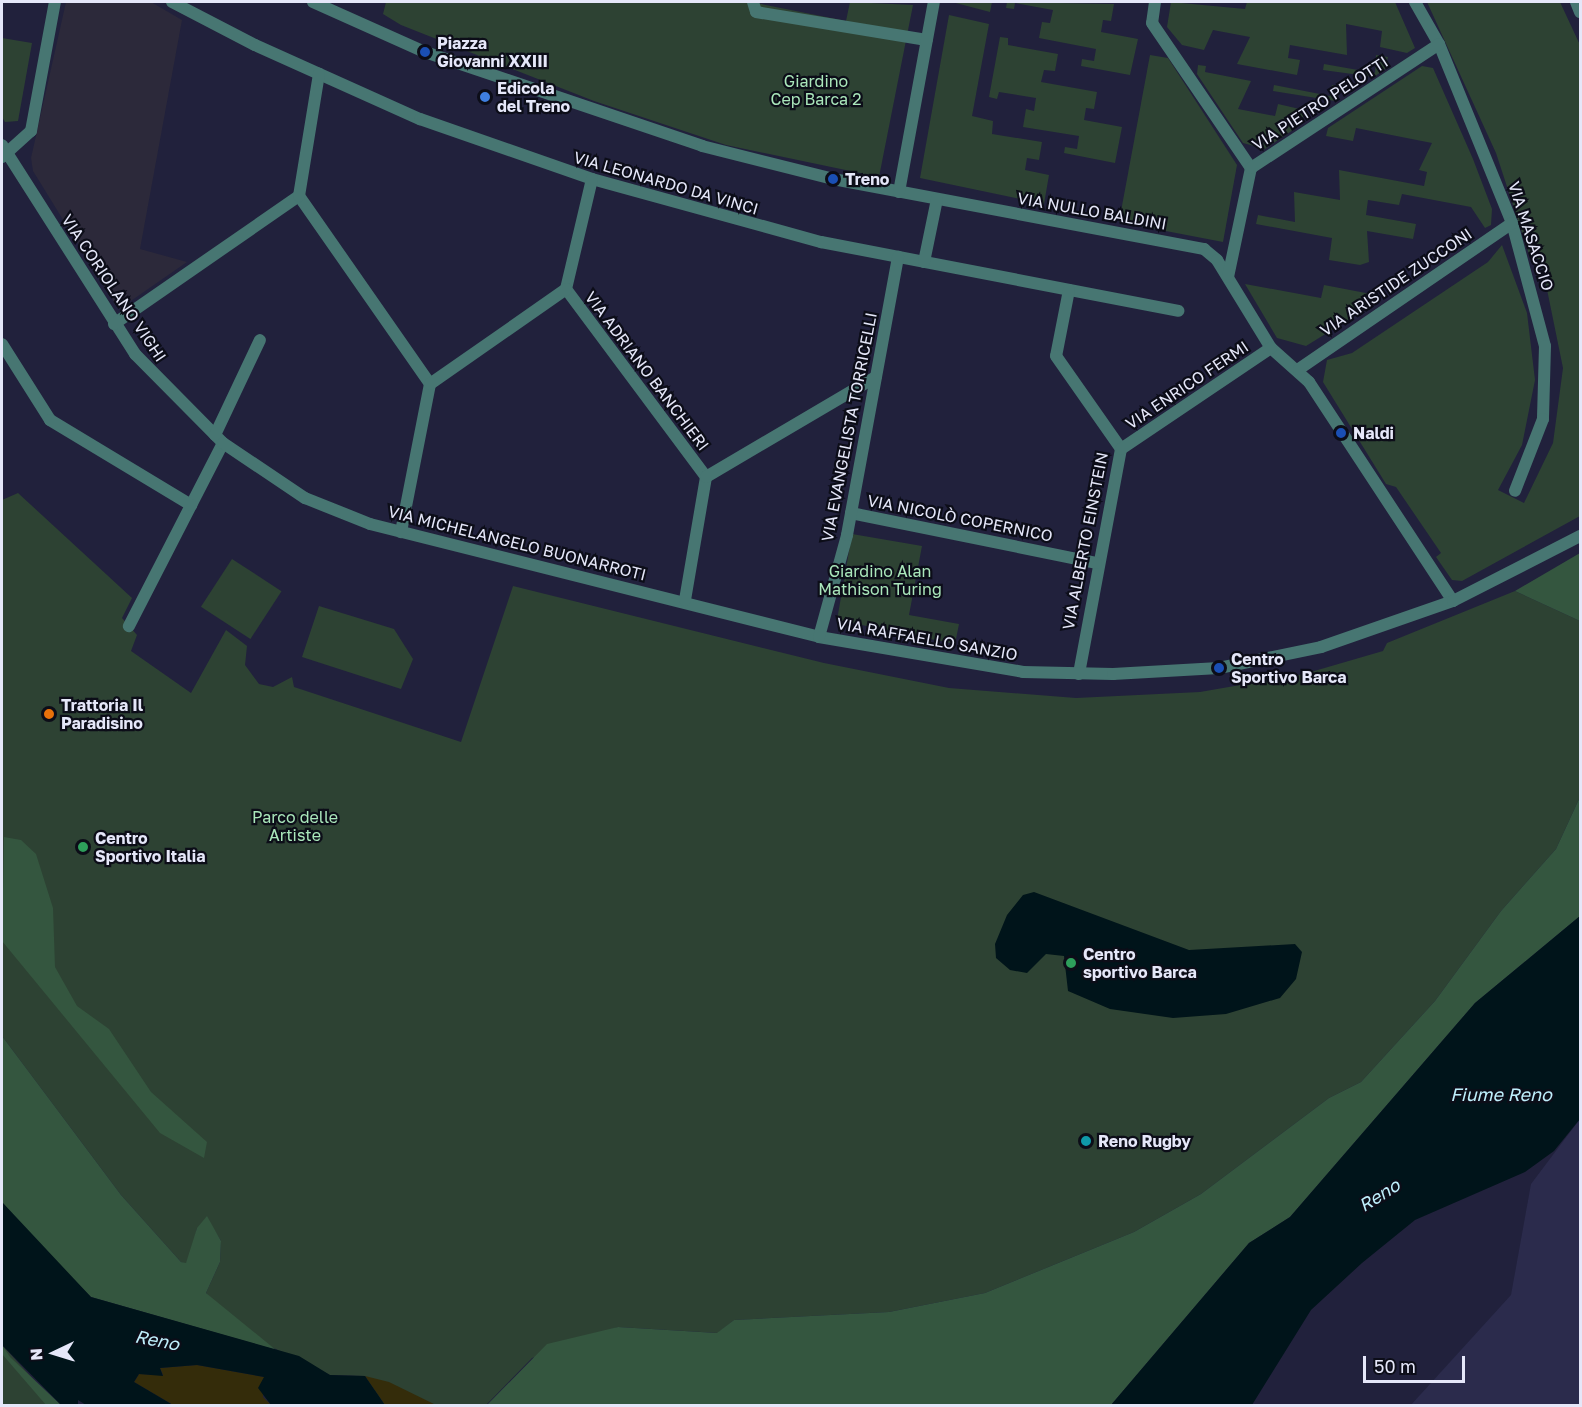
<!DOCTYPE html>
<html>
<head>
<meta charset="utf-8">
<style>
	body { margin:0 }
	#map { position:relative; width:1582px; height:1407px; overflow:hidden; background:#21213c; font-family:"Golos Text",sans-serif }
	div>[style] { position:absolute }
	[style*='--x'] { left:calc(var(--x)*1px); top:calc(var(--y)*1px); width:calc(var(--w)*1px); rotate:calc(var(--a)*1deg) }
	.built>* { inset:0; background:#2b2b4c }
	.education>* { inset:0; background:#2c293a }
	.green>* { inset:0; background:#2d4233; transform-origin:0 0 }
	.forest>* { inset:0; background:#34563f }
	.sand>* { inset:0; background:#342c0a }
	.water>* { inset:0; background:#00141a }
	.minor>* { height:12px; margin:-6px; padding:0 6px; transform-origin:6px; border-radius:6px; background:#477672 }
	.tertiary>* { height:12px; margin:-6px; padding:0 6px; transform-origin:6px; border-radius:6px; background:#477672 }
	.dots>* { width:16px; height:16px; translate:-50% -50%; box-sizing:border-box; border:3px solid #0c0d18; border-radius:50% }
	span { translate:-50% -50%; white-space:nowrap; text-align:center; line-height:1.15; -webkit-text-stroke:4.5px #0c0d18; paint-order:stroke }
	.poi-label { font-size:16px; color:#e5e7f9; font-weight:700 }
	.left { translate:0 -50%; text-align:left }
	.park-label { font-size:16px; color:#aae7bb }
	.street-label { font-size:16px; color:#e5e7f9 }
	.water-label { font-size:18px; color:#beeefb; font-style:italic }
	.frame { position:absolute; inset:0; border:3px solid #e5e7f9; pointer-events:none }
	.north { position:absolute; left:24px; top:1323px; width:60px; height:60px; -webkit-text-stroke:4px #0c0d18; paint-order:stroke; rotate:266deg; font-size:16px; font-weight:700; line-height:24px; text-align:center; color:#e5e7f9 }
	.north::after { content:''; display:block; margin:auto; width:21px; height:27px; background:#e5e7f9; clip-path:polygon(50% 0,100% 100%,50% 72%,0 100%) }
	.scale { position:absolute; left:1363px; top:1356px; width:102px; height:27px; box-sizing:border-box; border:3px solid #e5e7f9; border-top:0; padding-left:8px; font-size:18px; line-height:21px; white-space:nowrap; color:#e5e7f9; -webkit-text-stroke:4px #0c0d18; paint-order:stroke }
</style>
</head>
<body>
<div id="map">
	<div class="built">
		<i style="clip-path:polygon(1580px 1119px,1580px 1405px,1410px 1406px,1511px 1295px,1531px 1184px)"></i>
	</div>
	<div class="education">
		<i style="clip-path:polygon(66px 2px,151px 2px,182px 20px,140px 249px,187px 262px,125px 305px,115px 304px,33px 171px,31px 158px)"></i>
	</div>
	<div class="green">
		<i style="clip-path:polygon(386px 2px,751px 2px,846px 21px,850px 2px,913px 5px,879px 177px,726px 145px,594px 101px,401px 25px,383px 14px)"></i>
		<i style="clip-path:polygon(952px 2px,992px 2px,990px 12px)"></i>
		<i style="clip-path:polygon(1007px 2px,1114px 4px,1111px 21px,1103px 20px,1101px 32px,1138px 39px,1130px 75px,1081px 66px,1082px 59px,1094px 61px,1096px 49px,1039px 38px,1042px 22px,1050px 23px,1053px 10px,1015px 3px,1014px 9px,1006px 8px)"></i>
		<i style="clip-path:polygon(1171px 2px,1245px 9px,1247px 2px,1395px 2px,1415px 48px,1407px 53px,1380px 47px,1382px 31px,1346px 24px,1347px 55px,1290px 45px,1288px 58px,1300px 60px,1297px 75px,1237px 64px,1250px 37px,1213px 30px,1204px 50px,1182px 45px,1167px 27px)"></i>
		<i style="clip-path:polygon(1427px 2px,1560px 2px,1580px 45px,1580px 516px,1462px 581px,1452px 580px,1436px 557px,1441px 553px,1396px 487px,1386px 484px,1323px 382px,1327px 360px,1352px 353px,1488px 262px,1502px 245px,1527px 313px,1535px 380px,1522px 445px,1498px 490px,1524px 503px,1553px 443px,1563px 368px,1541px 260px,1530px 257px,1496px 153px)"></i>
		<i style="clip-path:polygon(949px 15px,989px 24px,972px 116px,993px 121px,992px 134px,1042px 142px,1039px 160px,1027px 158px,1025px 170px,1049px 175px,1044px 204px,920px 178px)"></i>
		<i style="clip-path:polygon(1000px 37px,1008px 38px,1008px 45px,1058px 54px,1055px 71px,1044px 70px,1041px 82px,1097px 92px,1094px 109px,1086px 108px,1084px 120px,1122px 127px,1115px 163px,1064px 153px,1065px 147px,1077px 149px,1079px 136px,1023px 127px,1026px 109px,1034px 111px,1036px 98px,999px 92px,997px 99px,989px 97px)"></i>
		<i style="clip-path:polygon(2px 38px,32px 43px,18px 121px,5px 122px,2px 117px)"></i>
		<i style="clip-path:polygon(1150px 55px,1168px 58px,1237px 165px,1223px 242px,1119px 222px)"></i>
		<i style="clip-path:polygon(1376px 55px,1388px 57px,1385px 69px,1374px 77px,1323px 70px,1324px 64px,1375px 73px)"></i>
		<i style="clip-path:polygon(1198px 65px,1206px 66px,1205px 72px,1251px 81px,1238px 109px,1275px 116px,1278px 104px,1304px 110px,1302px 124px,1265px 149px,1243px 143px,1197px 74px)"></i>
		<i style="clip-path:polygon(1422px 66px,1433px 68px,1473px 159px,1492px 209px,1491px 225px,1485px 228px,1471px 207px,1402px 194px,1399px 205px,1368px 200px,1366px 215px,1416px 224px,1413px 239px,1367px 231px,1369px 262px,1360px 265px,1329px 260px,1332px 238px,1256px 224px,1258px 215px,1295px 222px,1294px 192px,1340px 200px,1339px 170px,1424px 186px,1427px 172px,1419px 170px,1432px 143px,1356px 128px,1353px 141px,1326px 136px,1328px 128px)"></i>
		<i style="clip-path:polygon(1274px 85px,1330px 96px,1332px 85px,1343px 86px,1335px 101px,1273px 91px)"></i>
		<i style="clip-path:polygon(1245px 284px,1321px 298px,1324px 285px,1371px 294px,1369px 307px,1306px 346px,1277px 338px)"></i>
		<i style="clip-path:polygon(18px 493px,132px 598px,122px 618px,137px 635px,131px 651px,191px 693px,226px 630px,247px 646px,245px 665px,259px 684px,273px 687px,292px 677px,294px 687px,461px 742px,513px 586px,824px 663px,949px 688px,1076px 698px,1200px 692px,1304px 674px,1383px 651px,1387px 643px,1515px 591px,1580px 621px,1580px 797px,1556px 849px,1501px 911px,1435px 1001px,1361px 1082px,1329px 1098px,1201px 1194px,1134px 1232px,985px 1293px,889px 1312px,734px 1320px,718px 1333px,618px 1327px,532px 1358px,486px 1405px,385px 1405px,365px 1376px,330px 1375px,259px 1341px,223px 1312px,206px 1293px,220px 1262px,221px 1241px,213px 1228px,197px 1228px,192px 1252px,186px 1264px,181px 1262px,121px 1195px,2px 1036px,2px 500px)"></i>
		<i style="clip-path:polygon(852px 534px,922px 546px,909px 615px,959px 624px,955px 644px,837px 620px)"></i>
		<i style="left:232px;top:559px;width:59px;height:57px;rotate:33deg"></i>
		<i style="clip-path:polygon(319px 606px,394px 629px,413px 659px,401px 689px,302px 657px)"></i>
		<i style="clip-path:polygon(2px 1345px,46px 1393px,61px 1405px,2px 1405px)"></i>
	</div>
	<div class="forest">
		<i style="clip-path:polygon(1580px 553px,1580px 621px,1515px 591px)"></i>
		<i style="clip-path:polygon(1580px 797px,1580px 916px,1475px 1003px,1290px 1217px,1249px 1243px,1111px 1405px,486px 1406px,547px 1344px,618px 1327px,717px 1333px,734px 1320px,889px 1312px,985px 1293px,1134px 1232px,1201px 1194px,1329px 1098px,1361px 1082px,1435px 1001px,1501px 911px,1556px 849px)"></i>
		<i style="clip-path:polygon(4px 837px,21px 840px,36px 854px,53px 908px,55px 967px,77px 1006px,109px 1029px,151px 1092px,207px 1142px,204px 1158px,160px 1133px,2px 941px)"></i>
		<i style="clip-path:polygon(2px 1036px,121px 1195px,181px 1262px,186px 1263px,197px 1228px,207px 1216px,221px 1241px,220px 1262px,206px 1293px,276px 1350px,91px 1297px,41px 1248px,2px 1202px)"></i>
		<i style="clip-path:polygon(2px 1345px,10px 1357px,61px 1405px,46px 1405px,2px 1354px)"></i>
	</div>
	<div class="sand">
		<i style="clip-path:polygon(197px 1365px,264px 1377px,263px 1397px,271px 1405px,173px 1405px,134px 1382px,139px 1374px,163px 1375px,160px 1368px)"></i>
		<i style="clip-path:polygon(365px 1376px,389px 1382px,436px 1405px,385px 1405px)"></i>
	</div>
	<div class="water">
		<i style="clip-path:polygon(1034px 892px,1189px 950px,1295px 944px,1302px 952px,1296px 979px,1280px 998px,1226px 1014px,1173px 1018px,1110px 1009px,1068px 991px,1064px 956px,1046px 954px,1027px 973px,1010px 970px,996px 958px,995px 944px,1007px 915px,1023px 895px)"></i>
		<i style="clip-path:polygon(1580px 916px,1580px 1119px,1554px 1151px,1525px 1172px,1415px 1220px,1362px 1263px,1311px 1310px,1252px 1405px,1111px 1405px,1249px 1243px,1290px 1217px,1475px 1003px)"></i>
		<i style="clip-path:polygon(2px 1202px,91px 1297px,299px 1356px,330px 1375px,365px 1376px,385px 1405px,271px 1405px,258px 1388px,264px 1377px,197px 1365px,160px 1368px,163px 1376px,139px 1374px,134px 1382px,173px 1405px,86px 1405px,78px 1400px,78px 1405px,61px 1405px,2px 1345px)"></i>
	</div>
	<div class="minor">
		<i style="--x:172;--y:2;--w:93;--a:27.4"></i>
		<i style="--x:255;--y:45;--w:181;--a:24.2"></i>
		<i style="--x:420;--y:119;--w:182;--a:19.2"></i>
		<i style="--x:592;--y:179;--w:238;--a:15.4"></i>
		<i style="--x:821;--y:242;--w:364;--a:10.9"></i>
		<i style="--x:313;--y:2;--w:123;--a:24.1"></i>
		<i style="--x:425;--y:52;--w:293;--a:18.7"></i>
		<i style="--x:702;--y:146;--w:135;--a:14.1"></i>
		<i style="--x:833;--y:179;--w:378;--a:10.7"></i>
		<i style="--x:1204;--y:249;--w:17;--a:40"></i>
		<i style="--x:1217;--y:260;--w:103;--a:58.5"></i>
		<i style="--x:1271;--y:348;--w:51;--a:41.8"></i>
		<i style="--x:1309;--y:382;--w:262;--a:56.7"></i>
		<i style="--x:753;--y:2;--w:10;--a:73"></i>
		<i style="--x:756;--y:12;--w:173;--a:9.3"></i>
		<i style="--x:1155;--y:2;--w:21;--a:98"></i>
		<i style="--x:1152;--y:23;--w:176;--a:55.7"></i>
		<i style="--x:1415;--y:2;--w:48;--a:60.3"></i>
		<i style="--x:1439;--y:44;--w:193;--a:67.8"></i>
		<i style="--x:1512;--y:223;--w:127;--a:75"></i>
		<i style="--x:1545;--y:346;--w:73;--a:91.6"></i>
		<i style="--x:1543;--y:419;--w:77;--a:111.3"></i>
		<i style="--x:2;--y:145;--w:248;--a:57.5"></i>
		<i style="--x:135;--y:354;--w:125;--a:45.3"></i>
		<i style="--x:223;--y:443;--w:206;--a:117.2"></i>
		<i style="--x:2;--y:157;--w:39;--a:-42"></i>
		<i style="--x:31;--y:131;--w:131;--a:-79.5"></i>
		<i style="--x:592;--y:179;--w:113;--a:103.3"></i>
		<i style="--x:566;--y:289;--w:234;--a:53.3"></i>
		<i style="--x:899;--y:192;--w:193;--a:-79.6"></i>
		<i style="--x:299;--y:196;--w:229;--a:55.1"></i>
		<i style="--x:430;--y:384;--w:151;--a:101.1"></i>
		<i style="--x:924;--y:262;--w:64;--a:-78.3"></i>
		<i style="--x:1228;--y:277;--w:111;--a:-78.1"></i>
		<i style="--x:1251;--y:168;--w:225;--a:-33.4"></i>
		<i style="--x:1069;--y:290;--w:67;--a:101.1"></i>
		<i style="--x:1056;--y:356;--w:113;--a:55"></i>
		<i style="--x:1121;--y:449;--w:229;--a:100.6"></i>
		<i style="--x:114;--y:324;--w:225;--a:-34.7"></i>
		<i style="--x:299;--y:196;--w:124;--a:-80.7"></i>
		<i style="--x:2;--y:344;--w:90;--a:57.7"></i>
		<i style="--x:50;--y:420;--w:165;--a:31.1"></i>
		<i style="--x:1299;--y:369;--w:258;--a:-34.4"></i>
		<i style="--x:430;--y:384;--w:166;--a:-34.9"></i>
		<i style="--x:215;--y:435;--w:105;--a:-64.7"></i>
		<i style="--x:223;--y:443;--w:99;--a:33.9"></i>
		<i style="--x:305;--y:498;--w:70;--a:21.8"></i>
		<i style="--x:370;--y:524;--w:463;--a:14.1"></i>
		<i style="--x:819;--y:637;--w:207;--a:9.7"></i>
		<i style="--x:1023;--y:672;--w:90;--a:1.3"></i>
		<i style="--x:1113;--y:674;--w:106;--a:-3.2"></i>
		<i style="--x:1219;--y:668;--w:104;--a:-11.6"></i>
		<i style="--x:1321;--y:647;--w:140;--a:-19.2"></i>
		<i style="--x:1453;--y:601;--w:143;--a:-27.1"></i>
		<i style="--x:1121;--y:449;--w:181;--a:-34"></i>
		<i style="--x:851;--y:513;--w:250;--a:11.5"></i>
		<i style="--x:685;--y:600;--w:125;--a:-80.3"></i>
		<i style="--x:706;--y:477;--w:197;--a:-30.5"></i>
		<i style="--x:819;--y:637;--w:106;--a:-74.6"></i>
		<i style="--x:847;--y:535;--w:283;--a:-79.6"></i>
	</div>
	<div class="tertiary">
		<i style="--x:1576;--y:2;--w:11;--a:68"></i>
	</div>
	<div class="dots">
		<i style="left:425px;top:52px;background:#1a4fb4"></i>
		<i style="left:485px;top:97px;background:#3f7fe0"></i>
		<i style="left:833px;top:179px;background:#1a4fb4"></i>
		<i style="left:1341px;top:433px;background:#1a4fb4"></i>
		<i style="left:1219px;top:668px;background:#1a4fb4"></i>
		<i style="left:49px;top:714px;background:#e8710a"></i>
		<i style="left:83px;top:847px;background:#2e9e5b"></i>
		<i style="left:1071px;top:963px;background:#2e9e5b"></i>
		<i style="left:1086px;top:1141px;background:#0f9aa8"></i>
	</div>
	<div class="poi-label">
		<span class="left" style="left:437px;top:52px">Piazza<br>Giovanni XXIII</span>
		<span class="left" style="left:497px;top:97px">Edicola<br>del Treno</span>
		<span class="left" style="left:845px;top:179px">Treno</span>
		<span class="left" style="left:1353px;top:433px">Naldi</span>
		<span class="left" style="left:1231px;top:668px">Centro<br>Sportivo Barca</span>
		<span class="left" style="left:61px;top:714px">Trattoria Il<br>Paradisino</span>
		<span class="left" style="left:95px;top:847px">Centro<br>Sportivo Italia</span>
		<span class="left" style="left:1083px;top:963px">Centro<br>sportivo Barca</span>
		<span class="left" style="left:1098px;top:1141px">Reno Rugby</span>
	</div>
	<div class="park-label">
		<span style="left:816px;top:90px">Giardino<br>Cep Barca 2</span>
		<span style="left:880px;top:580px">Giardino Alan<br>Mathison Turing</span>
		<span style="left:295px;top:826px">Parco delle<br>Artiste</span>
	</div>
	<div class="street-label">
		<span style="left:1320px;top:103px;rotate:-33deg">VIA PIETRO PELOTTI</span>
		<span style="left:666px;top:183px;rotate:16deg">VIA LEONARDO DA VINCI</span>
		<span style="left:1092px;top:211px;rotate:10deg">VIA NULLO BALDINI</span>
		<span style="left:1531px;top:236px;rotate:72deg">VIA MASACCIO</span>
		<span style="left:1396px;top:282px;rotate:-34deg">VIA ARISTIDE ZUCCONI</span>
		<span style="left:114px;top:288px;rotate:56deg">VIA CORIOLANO VIGHI</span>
		<span style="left:647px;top:371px;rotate:53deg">VIA ADRIANO BANCHIERI</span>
		<span style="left:1187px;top:385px;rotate:-34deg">VIA ENRICO FERMI</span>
		<span style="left:849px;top:427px;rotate:-79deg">VIA EVANGELISTA TORRICELLI</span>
		<span style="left:960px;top:518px;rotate:11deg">VIA NICOLÒ COPERNICO</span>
		<span style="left:1085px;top:541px;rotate:-79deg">VIA ALBERTO EINSTEIN</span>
		<span style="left:517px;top:543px;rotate:14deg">VIA MICHELANGELO BUONARROTI</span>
		<span style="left:927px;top:639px;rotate:10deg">VIA RAFFAELLO SANZIO</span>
	</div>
	<div class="water-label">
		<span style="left:1501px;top:1094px">Fiume Reno</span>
		<span style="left:1379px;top:1195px;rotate:-32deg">Reno</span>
		<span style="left:157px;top:1340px;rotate:11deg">Reno</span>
	</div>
	<div class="frame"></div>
	<div class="north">N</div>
	<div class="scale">50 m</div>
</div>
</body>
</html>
